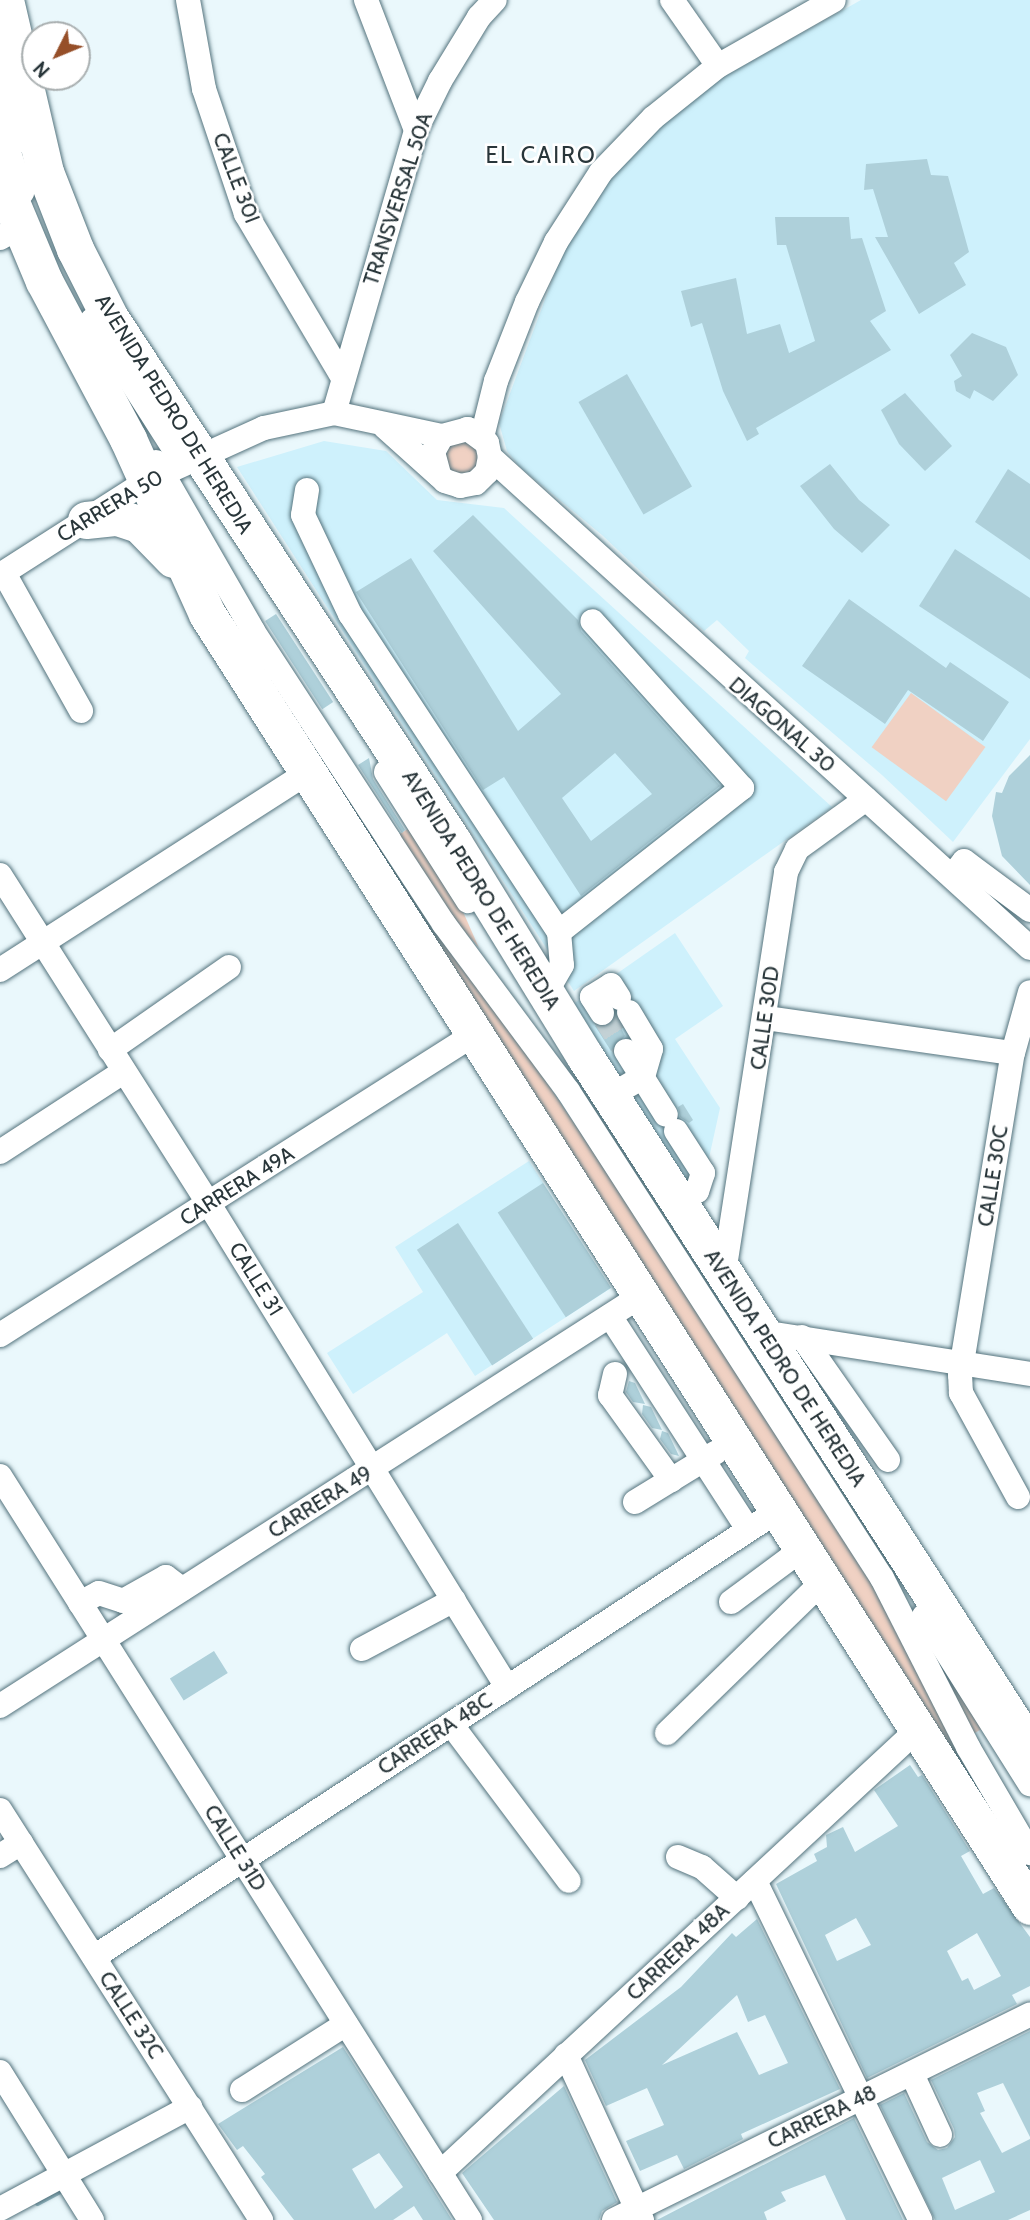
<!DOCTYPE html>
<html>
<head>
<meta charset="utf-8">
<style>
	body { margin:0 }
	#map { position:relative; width:1030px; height:2220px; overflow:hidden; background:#eaf8fc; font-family:Cabin,sans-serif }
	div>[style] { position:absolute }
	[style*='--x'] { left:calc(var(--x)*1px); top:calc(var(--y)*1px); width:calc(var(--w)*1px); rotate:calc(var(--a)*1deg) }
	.built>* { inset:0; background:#cef1fc }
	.green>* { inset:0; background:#f0d1c3; transform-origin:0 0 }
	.stream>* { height:5px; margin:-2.5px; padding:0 2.5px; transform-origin:2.5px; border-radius:2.5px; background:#92b6c0 }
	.building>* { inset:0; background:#aed0da; transform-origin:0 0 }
	.minor-tunnel>* { height:24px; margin-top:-12px; transform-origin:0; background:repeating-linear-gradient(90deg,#c3d1d5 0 24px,transparent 0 36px) }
	.roads { filter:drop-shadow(0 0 2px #54737d) drop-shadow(0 0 2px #54737d) }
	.minor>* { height:24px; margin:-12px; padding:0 12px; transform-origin:12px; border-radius:12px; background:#fff }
	.highway>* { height:37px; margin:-18.5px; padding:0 18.5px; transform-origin:18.5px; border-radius:18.5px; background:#fff }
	span { translate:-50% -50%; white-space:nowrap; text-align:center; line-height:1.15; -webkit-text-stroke:5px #fff; paint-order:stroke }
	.street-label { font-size:21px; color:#29363a }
	.neighbourhood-label { font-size:23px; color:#29363a; letter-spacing:2px }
	.north { position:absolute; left:21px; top:21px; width:70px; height:70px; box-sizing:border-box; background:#fff; border:2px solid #a9afb0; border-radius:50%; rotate:227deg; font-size:19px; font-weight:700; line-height:28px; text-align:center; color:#29363a }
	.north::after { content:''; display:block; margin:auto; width:24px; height:32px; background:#964f29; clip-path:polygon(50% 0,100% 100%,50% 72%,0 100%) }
</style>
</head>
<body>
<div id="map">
	<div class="built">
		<i style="clip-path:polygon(861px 0,1030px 0,1030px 739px,953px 842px,882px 775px,753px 665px,745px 658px,749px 651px,717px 620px,704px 631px,602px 535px,520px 467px,507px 451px,499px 423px,565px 246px,612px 176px,671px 115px,720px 79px)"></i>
		<i style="clip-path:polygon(324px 441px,386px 451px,437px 500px,504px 508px,832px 807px,574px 991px,237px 467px)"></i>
		<i style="clip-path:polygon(675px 933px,723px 1006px,675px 1039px,720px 1108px,698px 1208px,569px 1007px)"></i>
		<i style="clip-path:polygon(529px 1161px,611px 1288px,475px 1376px,447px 1333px,353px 1394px,327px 1353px,423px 1292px,395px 1247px)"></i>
	</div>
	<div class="green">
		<i style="clip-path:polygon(457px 438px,476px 445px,479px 471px,449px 475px,442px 451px)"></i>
		<i style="clip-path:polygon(218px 592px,828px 1502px,991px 1807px,1030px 1871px,1030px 1891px,209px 598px)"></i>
		<i style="left:911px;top:693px;width:92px;height:67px;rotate:36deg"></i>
		<i style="clip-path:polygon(413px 826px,457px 898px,479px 948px,443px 907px,396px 836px)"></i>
		<i style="clip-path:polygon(909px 1610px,985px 1727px,973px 1734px)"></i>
	</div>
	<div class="stream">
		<i style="--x:37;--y:2203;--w:32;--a:-28"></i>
	</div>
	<div class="building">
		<i style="clip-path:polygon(927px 159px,931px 175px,948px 176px,969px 252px,954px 263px,966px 285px,919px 314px,875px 237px,888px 237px,873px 189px,864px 190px,866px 164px)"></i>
		<i style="clip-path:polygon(775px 217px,849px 217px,851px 239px,862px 238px,886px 311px,870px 321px,891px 350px,756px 428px,759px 434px,747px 441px,723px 391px,702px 323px,691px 327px,681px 291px,736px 278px,747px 334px,780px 324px,789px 353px,815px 341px,786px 245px,777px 245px)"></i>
		<i style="clip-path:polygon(972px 333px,1006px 347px,1018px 375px,993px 401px,974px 390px,970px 399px,956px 391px,954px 381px,962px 376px,950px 355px)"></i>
		<i style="left:627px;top:374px;width:130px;height:56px;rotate:60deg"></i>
		<i style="clip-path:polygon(905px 393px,952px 446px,925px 471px,899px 444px,881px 410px)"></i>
		<i style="clip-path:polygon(830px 464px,859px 500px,890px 525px,862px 553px,834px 529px,800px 486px)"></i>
		<i style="clip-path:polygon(1008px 469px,1030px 484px,1030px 560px,975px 522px)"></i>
		<i style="clip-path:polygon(evenodd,473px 515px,578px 620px,581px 631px,720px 786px,581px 896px,504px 777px,483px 790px,356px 592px,411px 558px,518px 731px,561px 694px,433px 551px,473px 515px,615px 753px,652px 794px,591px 841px,562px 798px,615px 753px)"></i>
		<i style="clip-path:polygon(955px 549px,1030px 598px,1030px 679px,919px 606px)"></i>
		<i style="clip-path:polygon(849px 599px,946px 668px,950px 662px,1009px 702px,983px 741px,908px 690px,885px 724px,802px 666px)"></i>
		<i style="left:276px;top:614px;width:105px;height:13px;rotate:57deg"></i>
		<i style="clip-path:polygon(1030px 755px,1030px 885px,1002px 856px,992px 816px,996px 792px,1002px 793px,1009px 776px)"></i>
		<i style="clip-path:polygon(369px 758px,373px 779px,405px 830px,402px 833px,358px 765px)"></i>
		<i style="clip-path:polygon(616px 1018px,625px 1036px,611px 1051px,595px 1026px,609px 1026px)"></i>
		<i style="clip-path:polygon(683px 1104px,693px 1120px,689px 1123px,680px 1117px,678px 1107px)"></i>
		<i style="left:543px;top:1183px;width:125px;height:54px;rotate:57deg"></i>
		<i style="left:458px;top:1223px;width:138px;height:49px;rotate:57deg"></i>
		<i style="clip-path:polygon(629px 1381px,635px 1383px,645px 1404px,633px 1402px,626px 1392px)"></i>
		<i style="clip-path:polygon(643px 1405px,651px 1407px,662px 1430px,652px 1428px,642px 1414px)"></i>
		<i style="clip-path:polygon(662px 1431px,668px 1433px,679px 1456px,671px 1454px,660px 1439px)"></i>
		<i style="left:214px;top:1651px;width:26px;height:52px;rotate:58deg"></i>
		<i style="clip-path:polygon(evenodd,910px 1765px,918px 1777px,922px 1775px,970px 1851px,961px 1856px,983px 1894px,994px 1888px,1030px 1937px,1030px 1986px,1012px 1995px,1017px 2004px,867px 2078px,776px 1884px,817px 1861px,814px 1854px,827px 1847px,826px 1835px,843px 1827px,855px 1852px,898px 1826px,874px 1790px,910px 1765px,856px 1918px,871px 1945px,837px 1961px,825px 1935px,856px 1918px,910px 1765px,977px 1933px,1001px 1976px,974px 1990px,968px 1978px,962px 1981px,947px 1951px,977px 1933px)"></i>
		<i style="clip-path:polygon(evenodd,757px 1919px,840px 2089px,741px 2134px,743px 2139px,684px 2169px,677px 2155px,640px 2171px,626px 2141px,664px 2125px,647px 2088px,606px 2106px,585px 2060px,681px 1987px,732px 1933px,736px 1937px,757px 1919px,737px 1995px,748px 2022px,765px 2015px,788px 2063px,759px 2075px,737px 2032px,662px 2065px,737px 1995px)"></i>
		<i style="clip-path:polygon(evenodd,1030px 2031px,1030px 2137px,1003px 2083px,977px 2093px,985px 2111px,980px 2113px,1002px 2153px,1030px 2139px,1030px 2210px,1008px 2220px,935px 2220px,880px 2105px,904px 2093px,927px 2142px,938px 2150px,947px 2148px,955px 2137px,954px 2129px,931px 2080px,1030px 2031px,980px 2160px,995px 2192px,955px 2210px,942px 2178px,980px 2160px)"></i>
		<i style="clip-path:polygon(evenodd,343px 2047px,429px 2183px,452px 2220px,423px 2220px,414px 2206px,393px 2220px,294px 2220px,261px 2177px,265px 2174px,243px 2146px,237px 2150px,218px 2124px,343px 2047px,379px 2153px,403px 2187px,375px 2209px,352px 2169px,379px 2153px)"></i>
		<i style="clip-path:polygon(564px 2086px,617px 2202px,602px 2211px,599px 2220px,494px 2220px,462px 2173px)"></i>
		<i style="clip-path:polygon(854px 2118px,903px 2220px,846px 2220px,825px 2175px,781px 2192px,786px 2201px,764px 2212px,767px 2220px,657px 2220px)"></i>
	</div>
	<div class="minor-tunnel">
		<i style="--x:602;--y:1013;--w:45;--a:57.7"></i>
	</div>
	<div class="roads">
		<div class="minor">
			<i style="--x:188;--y:0;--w:90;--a:79.8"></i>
			<i style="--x:204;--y:89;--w:132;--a:71.4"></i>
			<i style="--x:246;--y:214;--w:191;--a:59.4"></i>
			<i style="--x:366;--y:0;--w:139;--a:69"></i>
			<i style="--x:672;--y:0;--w:80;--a:55.1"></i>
			<i style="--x:0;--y:67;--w:76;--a:75.6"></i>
			<i style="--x:0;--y:125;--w:71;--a:71.8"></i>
			<i style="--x:0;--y:238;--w:23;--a:-29"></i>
			<i style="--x:92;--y:320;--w:156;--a:57.5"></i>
			<i style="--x:334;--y:413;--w:295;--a:-73.8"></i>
			<i style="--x:416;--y:130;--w:55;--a:-63.9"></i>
			<i style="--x:440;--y:81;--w:75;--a:-58.6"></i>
			<i style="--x:479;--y:17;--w:23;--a:-47"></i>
			<i style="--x:385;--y:427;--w:81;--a:42"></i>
			<i style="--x:445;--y:481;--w:16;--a:18"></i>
			<i style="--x:460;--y:486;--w:16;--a:-11"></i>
			<i style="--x:476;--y:483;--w:16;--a:-45"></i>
			<i style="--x:487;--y:472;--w:15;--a:-79"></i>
			<i style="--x:490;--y:457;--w:14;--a:-102"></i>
			<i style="--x:487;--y:443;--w:24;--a:-144"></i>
			<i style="--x:468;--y:429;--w:27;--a:165"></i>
			<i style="--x:442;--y:436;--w:18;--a:119"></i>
			<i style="--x:433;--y:452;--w:24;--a:75"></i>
			<i style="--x:482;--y:437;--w:58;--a:-76"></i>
			<i style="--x:496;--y:381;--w:85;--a:-68.6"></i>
			<i style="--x:527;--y:302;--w:67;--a:-64.2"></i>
			<i style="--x:556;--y:242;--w:83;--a:-57.3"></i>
			<i style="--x:601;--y:172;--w:75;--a:-46.1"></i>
			<i style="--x:653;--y:118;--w:83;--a:-38.7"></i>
			<i style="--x:718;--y:66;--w:133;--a:-29.6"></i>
			<i style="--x:490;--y:457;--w:730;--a:42.28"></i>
			<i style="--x:156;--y:462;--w:195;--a:60.1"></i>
			<i style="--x:253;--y:631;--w:249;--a:56.9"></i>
			<i style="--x:389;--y:840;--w:100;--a:56.8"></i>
			<i style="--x:444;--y:924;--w:208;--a:53.4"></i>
			<i style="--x:568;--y:1091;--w:579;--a:57.19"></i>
			<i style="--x:882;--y:1578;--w:190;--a:63"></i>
			<i style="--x:968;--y:1747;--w:123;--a:59.7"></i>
			<i style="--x:307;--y:490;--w:25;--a:99"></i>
			<i style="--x:303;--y:515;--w:110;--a:64.6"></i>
			<i style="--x:350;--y:614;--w:381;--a:56.7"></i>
			<i style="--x:559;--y:932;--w:33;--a:85"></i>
			<i style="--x:562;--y:965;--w:32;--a:120"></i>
			<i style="--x:4;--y:573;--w:158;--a:60.8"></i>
			<i style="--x:0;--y:575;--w:174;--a:-32.6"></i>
			<i style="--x:147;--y:481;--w:128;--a:-24.4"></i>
			<i style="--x:264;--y:428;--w:72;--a:-12.1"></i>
			<i style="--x:334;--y:413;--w:110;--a:12"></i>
			<i style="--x:386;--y:772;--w:153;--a:57.6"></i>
			<i style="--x:0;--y:875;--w:390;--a:57.6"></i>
			<i style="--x:209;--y:1204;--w:568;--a:58.33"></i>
			<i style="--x:952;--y:876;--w:19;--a:-51"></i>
			<i style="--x:964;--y:861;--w:82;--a:36.6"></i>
			<i style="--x:559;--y:932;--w:233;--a:-38.2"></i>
			<i style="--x:742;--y:788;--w:224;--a:-131.9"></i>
			<i style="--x:0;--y:970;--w:365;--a:-32.7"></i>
			<i style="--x:602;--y:1013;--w:19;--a:-122"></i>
			<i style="--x:592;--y:997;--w:22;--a:-32"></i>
			<i style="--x:611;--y:985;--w:15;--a:58"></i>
			<i style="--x:766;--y:1018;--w:249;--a:8.1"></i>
			<i style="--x:110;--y:1050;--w:145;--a:-34.9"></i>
			<i style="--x:626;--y:1051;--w:75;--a:58"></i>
			<i style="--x:610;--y:1096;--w:38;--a:-30"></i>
			<i style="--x:643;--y:1077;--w:29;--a:-74"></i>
			<i style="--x:651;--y:1049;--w:43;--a:-120.7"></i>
			<i style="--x:676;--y:1131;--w:50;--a:57.3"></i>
			<i style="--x:703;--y:1173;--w:19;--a:108"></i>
			<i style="--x:697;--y:1191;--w:21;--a:149"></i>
			<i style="--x:0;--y:1152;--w:147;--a:-33"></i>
			<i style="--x:724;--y:1273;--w:406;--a:-81.2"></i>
			<i style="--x:786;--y:872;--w:25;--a:-64"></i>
			<i style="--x:797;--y:849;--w:85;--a:-35.9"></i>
			<i style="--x:610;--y:1316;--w:254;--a:57.1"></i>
			<i style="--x:762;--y:1332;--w:271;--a:8.9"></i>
			<i style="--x:0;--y:1335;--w:560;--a:-32.38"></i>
			<i style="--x:802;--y:1337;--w:150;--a:55"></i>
			<i style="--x:615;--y:1374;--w:22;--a:103"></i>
			<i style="--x:610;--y:1395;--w:105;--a:54.3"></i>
			<i style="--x:0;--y:1476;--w:880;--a:57.72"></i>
			<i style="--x:1018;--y:1497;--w:119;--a:-118.7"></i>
			<i style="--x:961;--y:1393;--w:18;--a:-93"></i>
			<i style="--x:960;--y:1375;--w:326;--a:-80.7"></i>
			<i style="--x:1013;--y:1053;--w:63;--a:-74.4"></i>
			<i style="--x:635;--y:1502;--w:94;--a:-31.5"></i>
			<i style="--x:731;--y:1602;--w:87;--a:-36.6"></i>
			<i style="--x:80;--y:1603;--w:21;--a:-28"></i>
			<i style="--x:99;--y:1593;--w:25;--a:18"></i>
			<i style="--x:123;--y:1601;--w:49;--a:-29.2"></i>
			<i style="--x:166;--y:1577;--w:20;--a:37"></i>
			<i style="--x:924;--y:1616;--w:199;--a:57.8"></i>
			<i style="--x:362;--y:1649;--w:104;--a:-28"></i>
			<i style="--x:0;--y:1706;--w:759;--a:-32.62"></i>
			<i style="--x:451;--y:1724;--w:196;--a:53.1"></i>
			<i style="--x:667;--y:1733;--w:215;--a:-44.2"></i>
			<i style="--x:0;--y:1810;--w:486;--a:57.5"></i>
			<i style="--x:0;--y:1856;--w:25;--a:-32"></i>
			<i style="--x:678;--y:1857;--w:26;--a:23"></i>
			<i style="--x:702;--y:1867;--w:47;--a:41.5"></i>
			<i style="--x:755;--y:1881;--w:377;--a:64"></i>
			<i style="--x:94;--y:1957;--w:814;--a:-33.12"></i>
			<i style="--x:566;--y:2055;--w:182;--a:65.3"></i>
			<i style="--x:0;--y:2072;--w:174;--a:58.1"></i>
			<i style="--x:912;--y:2074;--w:67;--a:65.3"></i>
			<i style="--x:242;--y:2090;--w:123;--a:-32.4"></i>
			<i style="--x:440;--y:2173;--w:651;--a:-42.88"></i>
			<i style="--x:0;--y:2209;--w:216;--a:-28.2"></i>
			<i style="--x:614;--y:2220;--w:464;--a:-26.3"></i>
		</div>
		<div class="highway">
			<i style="--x:5;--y:0;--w:177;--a:76.9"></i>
			<i style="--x:45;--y:172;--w:83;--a:68.7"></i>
			<i style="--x:75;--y:249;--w:77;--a:63.1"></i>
			<i style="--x:110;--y:318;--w:626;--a:56.79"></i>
			<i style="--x:453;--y:842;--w:250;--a:58.4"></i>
			<i style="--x:584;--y:1055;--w:824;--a:57.24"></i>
			<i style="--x:0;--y:176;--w:114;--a:67.3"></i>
			<i style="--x:44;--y:281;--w:179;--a:62"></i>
			<i style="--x:128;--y:439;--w:192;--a:65.7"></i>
			<i style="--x:207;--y:614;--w:1532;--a:57.5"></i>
			<i style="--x:86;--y:520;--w:31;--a:-6"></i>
			<i style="--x:117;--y:517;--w:23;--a:18"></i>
			<i style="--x:139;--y:524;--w:49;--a:45.8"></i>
		</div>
	</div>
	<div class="street-label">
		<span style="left:236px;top:178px;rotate:69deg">CALLE 30I</span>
		<span style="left:398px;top:199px;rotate:-72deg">TRANSVERSAL 50A</span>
		<span style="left:174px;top:414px;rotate:58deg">AVENIDA PEDRO DE HEREDIA</span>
		<span style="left:110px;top:506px;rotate:-31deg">CARRERA 50</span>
		<span style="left:782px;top:725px;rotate:41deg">DIAGONAL 30</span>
		<span style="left:481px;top:890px;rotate:58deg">AVENIDA PEDRO DE HEREDIA</span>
		<span style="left:765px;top:1018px;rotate:-82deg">CALLE 30D</span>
		<span style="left:993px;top:1176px;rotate:-81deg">CALLE 30C</span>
		<span style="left:237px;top:1186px;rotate:-32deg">CARRERA 49A</span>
		<span style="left:256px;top:1279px;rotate:58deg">CALLE 31</span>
		<span style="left:785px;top:1368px;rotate:57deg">AVENIDA PEDRO DE HEREDIA</span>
		<span style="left:320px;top:1502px;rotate:-32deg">CARRERA 49</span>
		<span style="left:435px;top:1734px;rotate:-33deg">CARRERA 48C</span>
		<span style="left:235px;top:1848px;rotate:58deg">CALLE 31D</span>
		<span style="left:678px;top:1952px;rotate:-43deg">CARRERA 48A</span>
		<span style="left:131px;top:2015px;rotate:57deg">CALLE 32C</span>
		<span style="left:822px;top:2117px;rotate:-26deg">CARRERA 48</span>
	</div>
	<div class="neighbourhood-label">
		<span style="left:541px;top:155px">EL CAIRO</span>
	</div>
	<div class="north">N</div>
</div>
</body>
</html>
